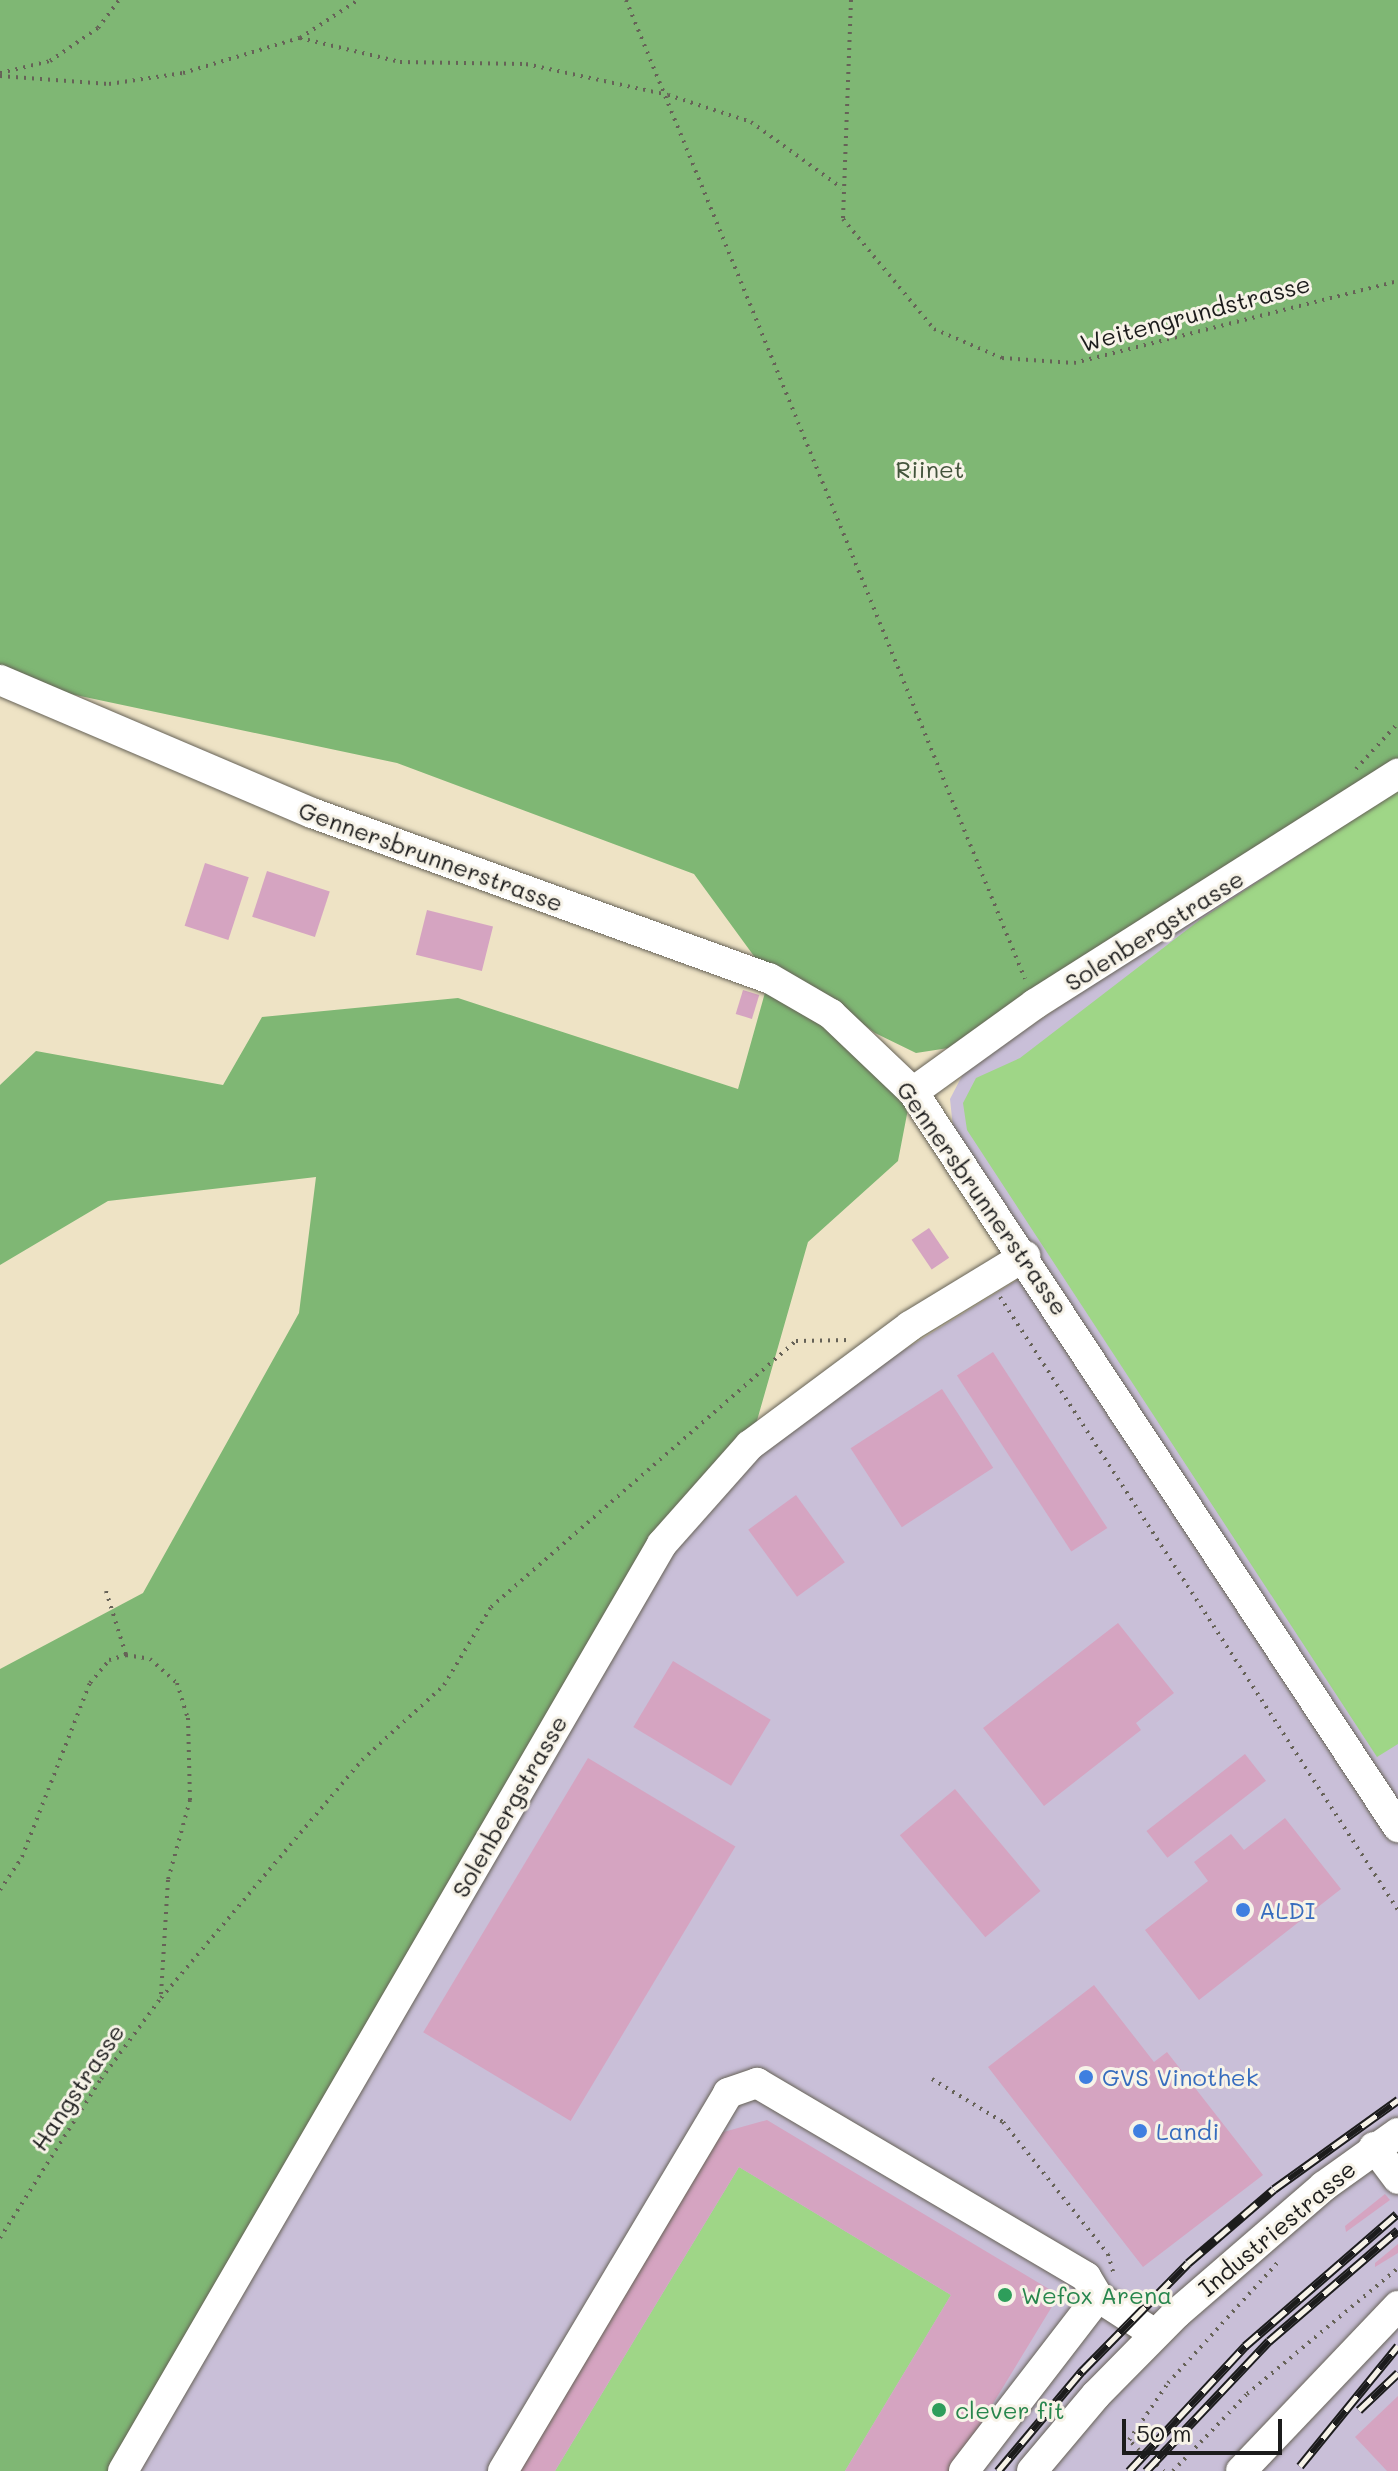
<!DOCTYPE html>
<html>
<head>
<meta charset="utf-8">
<style>
	body { margin:0 }
	#map { position:relative; width:1398px; height:2471px; overflow:hidden; background:#eee3c5; font-family:Mali,sans-serif }
	div>[style] { position:absolute }
	[style*='--x'] { left:calc(var(--x)*1px); top:calc(var(--y)*1px); width:calc(var(--w)*1px); rotate:calc(var(--a)*1deg) }
	.industrial>* { inset:0; background:#c9bfd8 }
	.green>* { inset:0; background:#9fd687 }
	.forest>* { inset:0; background:#7fb774 }
	.building>* { inset:0; background:#d5a4c1; transform-origin:0 0 }
	.path>* { height:4px; margin-top:-2px; transform-origin:0; background:repeating-linear-gradient(90deg,#666257 0 2px,transparent 0 8px) }
	.roads { filter:drop-shadow(0 0 2px #666257) drop-shadow(0 0 2px #666257) }
	.minor>* { height:30px; margin:-15px; padding:0 15px; transform-origin:15px; border-radius:15px; background:#fff }
	.rail>* { height:9px; margin-top:-4.5px; transform-origin:0; background:repeating-linear-gradient(90deg,#f7f3e8 0 18px,#1c1c1c 0 36px); box-sizing:border-box; border-block:2px solid #1c1c1c }
	.dots>* { width:22px; height:22px; translate:-50% -50%; box-sizing:border-box; border:4px solid #f7f3e8; border-radius:50% }
	span { translate:-50% -50%; white-space:nowrap; text-align:center; line-height:1.15; -webkit-text-stroke:6px #f7f3e8; paint-order:stroke }
	.street-label { font-size:24px; color:#1c1c1c }
	.park-label { font-size:24px; color:#43543c }
	.shop-label { font-size:24px; color:#366cbe }
	.left { translate:0 -50%; text-align:left }
	.leisure-label { font-size:24px; color:#27864d }
	.scale { position:absolute; left:1122px; top:2419px; width:160px; height:36px; box-sizing:border-box; border:4px solid #1c1c1c; border-top:0; padding-left:10px; font-size:24px; line-height:28px; white-space:nowrap; color:#1c1c1c; -webkit-text-stroke:6px #f7f3e8; paint-order:stroke }
</style>
</head>
<body>
<div id="map">
	<div class="industrial">
		<i style="clip-path:polygon(1398px 779px,1398px 2471px,123px 2471px,662px 1544px,750px 1445px,1035px 1269px,954px 1137px,950px 1099px,965px 1070px)"></i>
	</div>
	<div class="green">
		<i style="clip-path:polygon(1398px 790px,1398px 1744px,1377px 1757px,967px 1130px,963px 1103px,976px 1078px,1020px 1058px,1201px 919px)"></i>
		<i style="clip-path:polygon(739px 2167px,951px 2295px,845px 2471px,555px 2471px)"></i>
	</div>
	<div class="forest">
		<i style="clip-path:polygon(0 0,1398px 0,1398px 774px,955px 1047px,916px 1053px,875px 1033px,816px 988px,759px 963px,694px 874px,397px 763px,47px 689px,0 669px)"></i>
		<i style="clip-path:polygon(766px 989px,811px 1014px,884px 1078px,908px 1109px,898px 1161px,808px 1242px,750px 1445px,662px 1544px,123px 2471px,0 2471px,0 1669px,143px 1593px,299px 1313px,316px 1177px,108px 1201px,0 1265px,0 1085px,36px 1051px,223px 1085px,262px 1017px,458px 998px,738px 1089px)"></i>
	</div>
	<div class="building">
		<i style="left:205px;top:863px;width:46px;height:66px;rotate:18deg"></i>
		<i style="left:267px;top:871px;width:66px;height:48px;rotate:18deg"></i>
		<i style="left:427px;top:910px;width:68px;height:46px;rotate:14deg"></i>
		<i style="left:743px;top:990px;width:17px;height:25px;rotate:17deg"></i>
		<i style="left:929px;top:1228px;width:36px;height:21px;rotate:56deg"></i>
		<i style="left:993px;top:1352px;width:210px;height:43px;rotate:57deg"></i>
		<i style="left:942px;top:1389px;width:94px;height:109px;rotate:57deg"></i>
		<i style="left:796px;top:1495px;width:83px;height:59px;rotate:54deg"></i>
		<i style="clip-path:polygon(1118px 1623px,1174px 1693px,1136px 1723px,1141px 1730px,1044px 1806px,983px 1728px)"></i>
		<i style="left:673px;top:1661px;width:114px;height:77px;rotate:31deg"></i>
		<i style="left:1245px;top:1754px;width:34px;height:125px;rotate:52deg"></i>
		<i style="left:588px;top:1758px;width:172px;height:320px;rotate:31deg"></i>
		<i style="left:955px;top:1789px;width:133px;height:72px;rotate:50deg"></i>
		<i style="clip-path:polygon(1285px 1818px,1341px 1889px,1199px 2000px,1145px 1930px,1208px 1881px,1194px 1862px,1231px 1834px,1244px 1850px)"></i>
		<i style="clip-path:polygon(1094px 1985px,1154px 2062px,1167px 2052px,1263px 2175px,1143px 2267px,988px 2067px)"></i>
		<i style="clip-path:polygon(767px 2120px,1059px 2295px,952px 2471px,845px 2471px,951px 2295px,739px 2167px,555px 2471px,503px 2471px,702px 2138px)"></i>
		<i style="clip-path:polygon(1385px 2194px,1390px 2200px,1346px 2232px,1345px 2226px)"></i>
		<i style="clip-path:polygon(1398px 2244px,1398px 2253px,1375px 2267px,1375px 2263px)"></i>
		<i style="clip-path:polygon(1398px 2396px,1398px 2471px,1387px 2471px,1355px 2437px)"></i>
	</div>
	<div class="path">
		<i style="--x:626;--y:0;--w:1057;--a:67.83"></i>
		<i style="--x:851;--y:0;--w:219;--a:92.1"></i>
		<i style="--x:843;--y:219;--w:143;--a:50.4"></i>
		<i style="--x:934;--y:329;--w:74;--a:23.1"></i>
		<i style="--x:1002;--y:358;--w:72;--a:4"></i>
		<i style="--x:1074;--y:363;--w:334;--a:-14.2"></i>
		<i style="--x:300;--y:38;--w:69;--a:-33.2"></i>
		<i style="--x:0;--y:73;--w:51;--a:-13.5"></i>
		<i style="--x:50;--y:61;--w:58;--a:-34.5"></i>
		<i style="--x:98;--y:28;--w:35;--a:-53"></i>
		<i style="--x:0;--y:76;--w:109;--a:4.2"></i>
		<i style="--x:109;--y:84;--w:75;--a:-8.5"></i>
		<i style="--x:183;--y:73;--w:122;--a:-16.7"></i>
		<i style="--x:300;--y:38;--w:103;--a:13.5"></i>
		<i style="--x:400;--y:62;--w:126;--a:0.9"></i>
		<i style="--x:526;--y:64;--w:145;--a:12.3"></i>
		<i style="--x:668;--y:95;--w:87;--a:18"></i>
		<i style="--x:751;--y:122;--w:112;--a:36"></i>
		<i style="--x:1356;--y:769;--w:62;--a:-47.6"></i>
		<i style="--x:1000;--y:1297;--w:731;--a:57.01"></i>
		<i style="--x:106;--y:1591;--w:67;--a:72.6"></i>
		<i style="--x:0;--y:1890;--w:40;--a:-56"></i>
		<i style="--x:22;--y:1857;--w:187;--a:-68.7"></i>
		<i style="--x:90;--y:1683;--w:30;--a:-50"></i>
		<i style="--x:109;--y:1660;--w:18;--a:-16"></i>
		<i style="--x:126;--y:1655;--w:24;--a:9"></i>
		<i style="--x:150;--y:1659;--w:36;--a:42"></i>
		<i style="--x:177;--y:1683;--w:37;--a:73"></i>
		<i style="--x:188;--y:1718;--w:82;--a:88.6"></i>
		<i style="--x:190;--y:1800;--w:83;--a:105.4"></i>
		<i style="--x:168;--y:1880;--w:115;--a:93.5"></i>
		<i style="--x:932;--y:2079;--w:83;--a:31.2"></i>
		<i style="--x:1003;--y:2122;--w:169;--a:51.5"></i>
		<i style="--x:1108;--y:2254;--w:19;--a:74"></i>
		<i style="--x:0;--y:2238;--w:188;--a:-57.6"></i>
		<i style="--x:101;--y:2079;--w:101;--a:-53.5"></i>
		<i style="--x:161;--y:1998;--w:312;--a:-49.8"></i>
		<i style="--x:362;--y:1760;--w:111;--a:-42.4"></i>
		<i style="--x:444;--y:1685;--w:91;--a:-58.9"></i>
		<i style="--x:491;--y:1607;--w:405;--a:-41.1"></i>
		<i style="--x:796;--y:1341;--w:54;--a:-1.1"></i>
		<i style="--x:1139;--y:2450;--w:14;--a:-135"></i>
		<i style="--x:1129;--y:2440;--w:69;--a:-55.6"></i>
		<i style="--x:1168;--y:2383;--w:164;--a:-47.7"></i>
		<i style="--x:1157;--y:2465;--w:9;--a:41"></i>
		<i style="--x:1173;--y:2471;--w:107;--a:-46.1"></i>
		<i style="--x:1247;--y:2394;--w:197;--a:-39.8"></i>
	</div>
	<div class="roads">
		<div class="minor">
			<i style="--x:0;--y:680;--w:339;--a:23.1"></i>
			<i style="--x:312;--y:813;--w:486;--a:19.9"></i>
			<i style="--x:769;--y:978;--w:72;--a:30.1"></i>
			<i style="--x:831;--y:1014;--w:113;--a:43.6"></i>
			<i style="--x:913;--y:1092;--w:881;--a:56.58"></i>
			<i style="--x:913;--y:1092;--w:150;--a:-35.8"></i>
			<i style="--x:1035;--y:1004;--w:430;--a:-32.4"></i>
			<i style="--x:1374;--y:2147;--w:40;--a:53"></i>
			<i style="--x:123;--y:2471;--w:1072;--a:-59.82"></i>
			<i style="--x:662;--y:1544;--w:132;--a:-48.4"></i>
			<i style="--x:750;--y:1445;--w:199;--a:-36.6"></i>
			<i style="--x:910;--y:1326;--w:135;--a:-31.3"></i>
			<i style="--x:503;--y:2471;--w:440;--a:-59.2"></i>
			<i style="--x:728;--y:2093;--w:31;--a:-19"></i>
			<i style="--x:757;--y:2083;--w:382;--a:30.5"></i>
			<i style="--x:1086;--y:2277;--w:23;--a:59"></i>
			<i style="--x:1098;--y:2297;--w:68;--a:33"></i>
			<i style="--x:964;--y:2471;--w:220;--a:-52.4"></i>
			<i style="--x:1032;--y:2471;--w:99;--a:-49.9"></i>
			<i style="--x:1096;--y:2395;--w:115;--a:-45.4"></i>
			<i style="--x:1177;--y:2313;--w:194;--a:-40.8"></i>
			<i style="--x:1324;--y:2186;--w:91;--a:-35.6"></i>
			<i style="--x:1241;--y:2471;--w:228;--a:-46.4"></i>
		</div>
	</div>
	<div class="rail">
		<i style="--x:1359;--y:2410;--w:54;--a:-43.5"></i>
		<i style="--x:1300;--y:2466;--w:155;--a:-50.8"></i>
		<i style="--x:998;--y:2471;--w:131;--a:-50"></i>
		<i style="--x:1082;--y:2371;--w:151;--a:-45.5"></i>
		<i style="--x:1188;--y:2263;--w:113;--a:-40.7"></i>
		<i style="--x:1274;--y:2189;--w:153;--a:-35.7"></i>
		<i style="--x:1129;--y:2471;--w:171;--a:-47.1"></i>
		<i style="--x:1245;--y:2346;--w:201;--a:-41"></i>
		<i style="--x:1146;--y:2471;--w:179;--a:-46.6"></i>
		<i style="--x:1269;--y:2341;--w:170;--a:-40.7"></i>
	</div>
	<div class="dots">
		<i style="left:1243px;top:1910px;background:#3f7fe0"></i>
		<i style="left:1086px;top:2077px;background:#3f7fe0"></i>
		<i style="left:1140px;top:2131px;background:#3f7fe0"></i>
		<i style="left:1005px;top:2295px;background:#2e9e5b"></i>
		<i style="left:939px;top:2410px;background:#2e9e5b"></i>
	</div>
	<div class="street-label">
		<span style="left:1195px;top:313px;rotate:-15deg">Weitengrundstrasse</span>
		<span style="left:431px;top:856px;rotate:20deg">Gennersbrunnerstrasse</span>
		<span style="left:1154px;top:930px;rotate:-32deg">Solenbergstrasse</span>
		<span style="left:983px;top:1198px;rotate:55deg">Gennersbrunnerstrasse</span>
		<span style="left:509px;top:1806px;rotate:-60deg">Solenbergstrasse</span>
		<span style="left:77px;top:2087px;rotate:-56deg">Hangstrasse</span>
		<span style="left:1277px;top:2228px;rotate:-40deg">Industriestrasse</span>
	</div>
	<div class="park-label">
		<span style="left:930px;top:469px">Riinet</span>
	</div>
	<div class="shop-label">
		<span class="left" style="left:1259px;top:1910px">ALDI</span>
		<span class="left" style="left:1102px;top:2077px">GVS Vinothek</span>
		<span class="left" style="left:1156px;top:2131px">Landi</span>
	</div>
	<div class="leisure-label">
		<span class="left" style="left:1021px;top:2295px">Wefox Arena</span>
		<span class="left" style="left:955px;top:2410px">clever fit</span>
	</div>
	<div class="scale">50 m</div>
</div>
</body>
</html>
